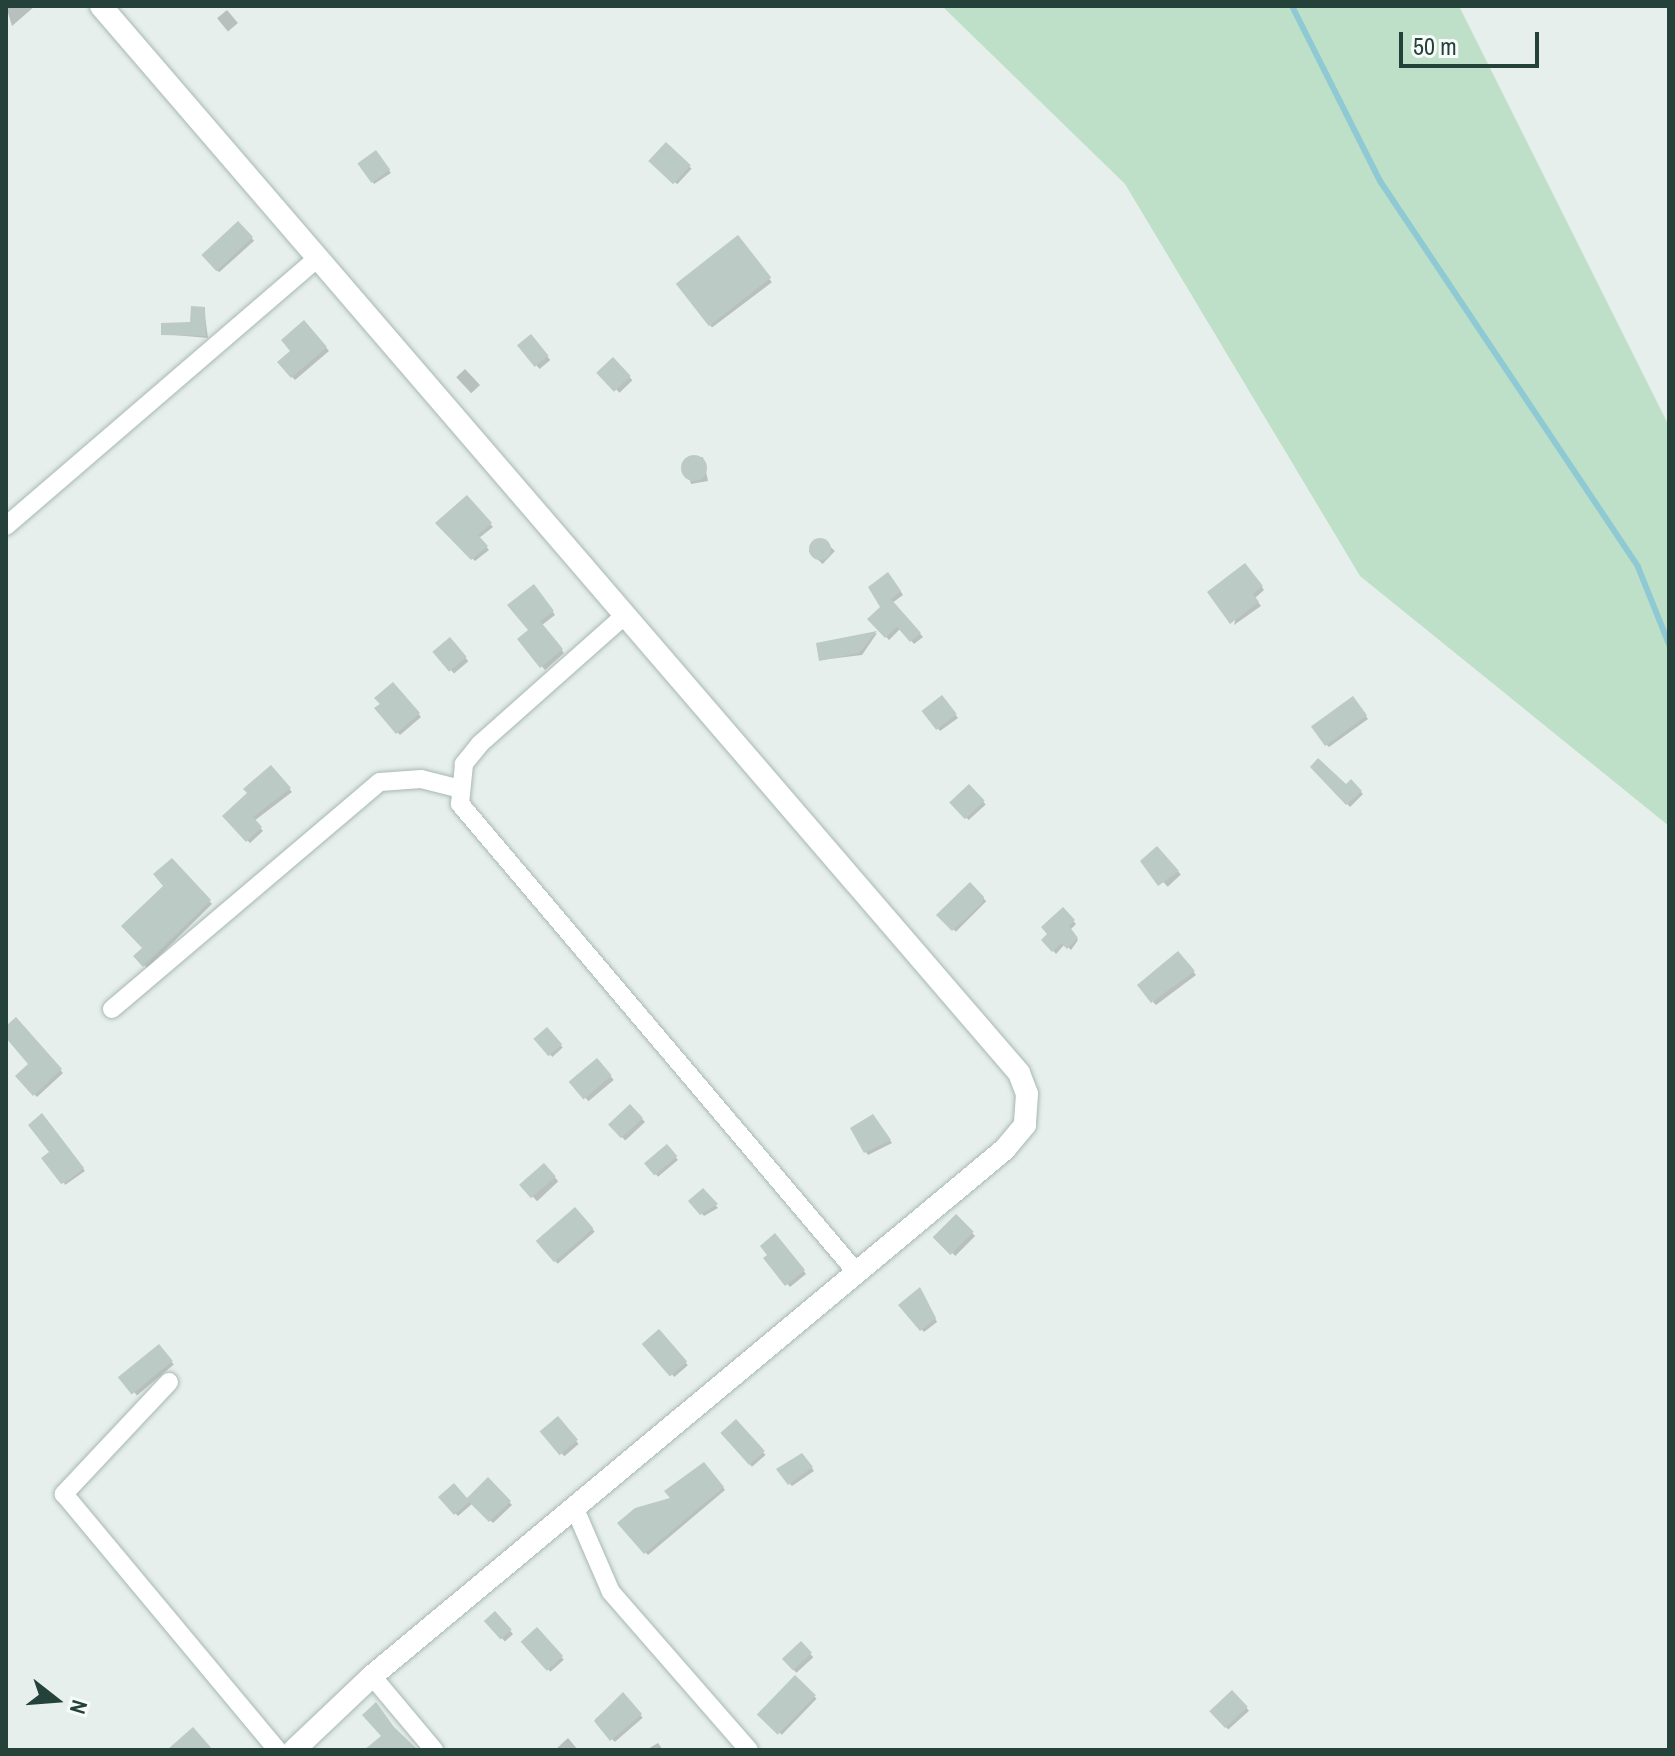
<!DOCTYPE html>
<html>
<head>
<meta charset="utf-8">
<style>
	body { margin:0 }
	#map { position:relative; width:1675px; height:1756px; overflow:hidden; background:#e6efeb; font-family:"Archivo Narrow",sans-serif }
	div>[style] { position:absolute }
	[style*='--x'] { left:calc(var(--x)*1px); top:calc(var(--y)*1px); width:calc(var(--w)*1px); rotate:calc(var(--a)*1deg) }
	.green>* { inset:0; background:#bfe0c8 }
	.shadow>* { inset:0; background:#0003; transform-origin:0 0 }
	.stream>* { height:6px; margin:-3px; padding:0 3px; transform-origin:3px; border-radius:3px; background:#8ec9d4 }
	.building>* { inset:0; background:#bbcac4; transform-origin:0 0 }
	.round { border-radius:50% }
	.roads { filter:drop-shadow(0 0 2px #a8b8b2) drop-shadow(0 0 2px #a8b8b2) }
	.minor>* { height:18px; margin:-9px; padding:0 9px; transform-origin:9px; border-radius:9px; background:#fff }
	.tertiary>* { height:22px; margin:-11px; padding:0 11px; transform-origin:11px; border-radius:11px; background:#fff }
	span { translate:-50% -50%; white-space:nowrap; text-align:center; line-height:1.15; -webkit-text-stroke:6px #f7fbf9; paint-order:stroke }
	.frame { position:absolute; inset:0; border:8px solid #24423a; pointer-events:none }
	.north { position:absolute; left:16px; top:1660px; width:80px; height:80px; -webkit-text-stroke:6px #f7fbf9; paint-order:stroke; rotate:107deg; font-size:22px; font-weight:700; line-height:32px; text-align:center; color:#24423a }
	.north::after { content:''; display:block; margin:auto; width:28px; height:36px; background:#24423a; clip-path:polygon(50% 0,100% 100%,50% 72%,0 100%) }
	.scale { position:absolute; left:1399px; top:32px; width:140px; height:36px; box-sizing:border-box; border:4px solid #24423a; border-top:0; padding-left:10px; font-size:24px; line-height:28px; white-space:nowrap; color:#24423a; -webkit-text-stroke:6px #f7fbf9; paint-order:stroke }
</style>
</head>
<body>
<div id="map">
	<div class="green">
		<i style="clip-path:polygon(942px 6px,1459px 6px,1669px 426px,1669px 826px,1360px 576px,1125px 184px)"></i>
	</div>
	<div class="shadow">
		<i style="clip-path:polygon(6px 6px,35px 6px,12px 26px)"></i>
		<i style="left:227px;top:10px;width:17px;height:13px;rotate:50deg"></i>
		<i style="left:666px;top:145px;width:35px;height:21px;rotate:43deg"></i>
		<i style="clip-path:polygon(379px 155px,391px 173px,374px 184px,372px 181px)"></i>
		<i style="left:238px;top:223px;width:24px;height:47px;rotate:48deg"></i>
		<i style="left:740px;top:240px;width:53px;height:75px;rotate:53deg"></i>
		<i style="clip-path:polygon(204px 309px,208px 338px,163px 334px,192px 324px)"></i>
		<i style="clip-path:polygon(304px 323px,329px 351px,295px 380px,280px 363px,292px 351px)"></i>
		<i style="left:531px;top:337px;width:30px;height:14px;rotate:50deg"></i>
		<i style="left:613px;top:360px;width:28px;height:18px;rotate:46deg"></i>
		<i style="left:465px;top:369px;width:22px;height:12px;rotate:47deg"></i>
		<i style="clip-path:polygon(703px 457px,708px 481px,691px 484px,684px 460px)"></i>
		<i style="clip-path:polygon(467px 498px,493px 527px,479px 538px,489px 550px,475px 561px,438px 523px)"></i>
		<i style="left:821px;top:538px;width:19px;height:18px;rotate:43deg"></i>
		<i style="clip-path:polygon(1248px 568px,1264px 590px,1255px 598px,1261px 606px,1234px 625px)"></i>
		<i style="clip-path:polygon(891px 577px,903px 595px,892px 603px,923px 637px,914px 644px,901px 628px,889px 640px,870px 619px,883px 607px)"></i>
		<i style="clip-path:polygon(536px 589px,555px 615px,542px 625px,564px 653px,545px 670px,520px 639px,531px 631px)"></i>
		<i style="clip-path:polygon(877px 633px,862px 655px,821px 660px,819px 645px)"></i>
		<i style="left:450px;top:640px;width:28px;height:19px;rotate:49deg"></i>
		<i style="clip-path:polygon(393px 684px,421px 717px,400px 735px,377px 709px)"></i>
		<i style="clip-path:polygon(944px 700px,958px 718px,940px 731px,924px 710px)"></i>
		<i style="clip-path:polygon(1355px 701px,1368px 719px,1329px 747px,1326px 744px)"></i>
		<i style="clip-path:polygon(1313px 767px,1346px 787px,1351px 782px,1363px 794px,1350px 807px)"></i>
		<i style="clip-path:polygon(271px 768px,292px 792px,254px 821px,263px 831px,250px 843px,225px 817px)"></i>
		<i style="left:969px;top:786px;width:25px;height:23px;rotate:48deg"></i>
		<i style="left:1157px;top:849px;width:35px;height:18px;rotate:47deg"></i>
		<i style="clip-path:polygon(172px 860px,212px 904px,147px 968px,136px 956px,145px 948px)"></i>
		<i style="left:970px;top:885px;width:23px;height:43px;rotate:45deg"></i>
		<i style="clip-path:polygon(1063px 910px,1076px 924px,1070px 930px,1078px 940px,1071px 950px,1065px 944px,1056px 954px,1044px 940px)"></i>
		<i style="clip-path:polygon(1178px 953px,1196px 975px,1156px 1005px,1153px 1002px)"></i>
		<i style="clip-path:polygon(16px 1020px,63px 1073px,37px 1097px,17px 1076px,31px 1064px,6px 1035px)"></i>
		<i style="left:546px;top:1029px;width:25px;height:14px;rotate:48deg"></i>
		<i style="left:597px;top:1060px;width:26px;height:33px;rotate:50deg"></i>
		<i style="left:630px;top:1106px;width:22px;height:27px;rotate:47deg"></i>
		<i style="clip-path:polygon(45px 1118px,85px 1171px,65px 1185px,52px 1152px)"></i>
		<i style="clip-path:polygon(875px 1120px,892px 1143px,868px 1155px,866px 1152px)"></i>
		<i style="left:667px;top:1147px;width:17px;height:26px;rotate:50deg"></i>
		<i style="left:544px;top:1166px;width:21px;height:29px;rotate:47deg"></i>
		<i style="clip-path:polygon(703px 1190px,718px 1208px,704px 1216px,691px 1201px)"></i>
		<i style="left:575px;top:1209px;width:30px;height:49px;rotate:49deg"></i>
		<i style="left:956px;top:1217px;width:27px;height:28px;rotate:45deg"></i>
		<i style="clip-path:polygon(775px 1236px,806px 1274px,790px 1287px,766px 1259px)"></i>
		<i style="clip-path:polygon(922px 1292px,937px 1322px,924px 1332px,901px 1305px)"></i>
		<i style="left:659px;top:1332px;width:44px;height:18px;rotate:49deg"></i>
		<i style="left:159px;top:1347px;width:23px;height:48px;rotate:50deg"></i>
		<i style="left:557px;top:1419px;width:33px;height:19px;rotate:49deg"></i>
		<i style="left:736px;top:1421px;width:45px;height:18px;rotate:49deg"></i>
		<i style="clip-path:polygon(805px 1458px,814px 1471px,792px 1486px,790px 1484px)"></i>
		<i style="clip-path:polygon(707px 1467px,725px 1490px,648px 1555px,620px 1523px,674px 1499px)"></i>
		<i style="clip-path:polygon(488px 1480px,512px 1505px,493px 1523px,473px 1503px,458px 1516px,441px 1498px,467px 1501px)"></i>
		<i style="left:495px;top:1614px;width:27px;height:11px;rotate:48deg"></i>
		<i style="left:537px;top:1630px;width:40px;height:18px;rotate:48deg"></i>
		<i style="left:801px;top:1644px;width:18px;height:23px;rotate:47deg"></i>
		<i style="left:795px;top:1678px;width:30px;height:50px;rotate:44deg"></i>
		<i style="left:1233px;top:1693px;width:24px;height:28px;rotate:48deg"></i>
		<i style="left:623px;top:1695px;width:30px;height:37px;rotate:49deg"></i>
		<i style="clip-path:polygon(568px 1738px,578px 1750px,555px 1750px)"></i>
		<i style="clip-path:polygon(658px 1743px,663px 1750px,646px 1750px)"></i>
	</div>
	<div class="stream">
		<i style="--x:1292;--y:6;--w:196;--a:63.3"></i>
		<i style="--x:1380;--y:181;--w:464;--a:56.2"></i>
		<i style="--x:1638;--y:567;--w:83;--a:68.1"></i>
	</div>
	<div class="building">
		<i style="left:666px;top:142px;width:34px;height:26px;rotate:43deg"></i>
		<i style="left:376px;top:150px;width:24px;height:23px;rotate:54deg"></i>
		<i style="left:238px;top:221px;width:22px;height:50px;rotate:47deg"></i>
		<i style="left:738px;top:235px;width:54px;height:79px;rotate:52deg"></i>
		<i style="clip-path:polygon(191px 306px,205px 307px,206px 336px,161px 335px,161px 323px,190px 322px)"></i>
		<i style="clip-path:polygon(304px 320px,327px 347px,291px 378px,277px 362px,290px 351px,281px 340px)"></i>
		<i style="left:531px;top:334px;width:28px;height:18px;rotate:51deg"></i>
		<i style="left:613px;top:357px;width:26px;height:23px;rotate:47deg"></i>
		<i class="round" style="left:681px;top:455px;width:26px;height:26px"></i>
		<i style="clip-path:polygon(467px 495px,492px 523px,478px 535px,488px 546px,471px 560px,435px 523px)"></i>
		<i class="round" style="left:809px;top:538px;width:22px;height:22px"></i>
		<i style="clip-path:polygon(1245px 563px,1263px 586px,1253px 594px,1259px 602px,1230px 624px,1207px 592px)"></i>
		<i style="clip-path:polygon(888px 572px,901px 591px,891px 599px,921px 633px,910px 642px,897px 627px,885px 638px,867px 619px,880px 607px,868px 587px)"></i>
		<i style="clip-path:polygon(534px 584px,554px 611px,540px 621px,563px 649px,540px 668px,517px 639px,528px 630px,507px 605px)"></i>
		<i style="clip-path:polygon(877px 631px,859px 653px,819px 661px,816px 643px)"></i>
		<i style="left:450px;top:637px;width:26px;height:23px;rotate:50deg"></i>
		<i style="clip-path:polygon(393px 682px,420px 713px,396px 734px,374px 708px,380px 704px,374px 698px)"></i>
		<i style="left:942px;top:695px;width:24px;height:26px;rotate:52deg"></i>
		<i style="left:1353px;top:696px;width:24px;height:52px;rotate:54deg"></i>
		<i style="clip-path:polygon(1318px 758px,1346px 784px,1351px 779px,1362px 791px,1346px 805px,1310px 767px)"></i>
		<i style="clip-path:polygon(271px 765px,291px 788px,253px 817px,262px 827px,246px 842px,222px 816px,247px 793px,243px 789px)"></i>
		<i style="left:969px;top:784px;width:23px;height:27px;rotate:47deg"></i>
		<i style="clip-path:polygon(1157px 846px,1179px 871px,1158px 886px,1140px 861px)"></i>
		<i style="clip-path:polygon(172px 858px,211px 900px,143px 967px,133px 956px,142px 948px,121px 926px,163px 886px,153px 874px)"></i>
		<i style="clip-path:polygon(970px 882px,984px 897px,982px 903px,952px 931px,936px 915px)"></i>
		<i style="clip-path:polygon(1063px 907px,1075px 920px,1069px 926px,1078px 938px,1067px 949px,1061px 943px,1052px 952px,1041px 940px,1047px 934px,1041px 927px)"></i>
		<i style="clip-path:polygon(1178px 951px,1195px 971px,1151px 1003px,1137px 985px)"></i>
		<i style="clip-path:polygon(16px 1017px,62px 1069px,33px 1096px,15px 1076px,28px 1064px,6px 1038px,6px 1026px)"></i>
		<i style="left:547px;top:1027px;width:23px;height:18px;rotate:49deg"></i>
		<i style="left:597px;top:1058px;width:23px;height:37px;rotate:50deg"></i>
		<i style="left:630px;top:1104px;width:19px;height:30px;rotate:47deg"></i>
		<i style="clip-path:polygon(42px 1113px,84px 1168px,66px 1182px,61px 1184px,41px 1158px,49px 1152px,28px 1125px)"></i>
		<i style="clip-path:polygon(873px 1114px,891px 1140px,864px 1153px,850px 1128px)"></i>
		<i style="left:667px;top:1144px;width:16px;height:30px;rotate:50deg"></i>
		<i style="left:544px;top:1163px;width:18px;height:33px;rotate:49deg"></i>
		<i style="clip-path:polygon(703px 1188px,718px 1204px,700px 1215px,688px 1201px)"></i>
		<i style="left:575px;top:1207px;width:28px;height:52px;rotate:49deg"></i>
		<i style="left:956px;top:1214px;width:25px;height:33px;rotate:45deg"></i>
		<i style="clip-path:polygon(775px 1233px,805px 1270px,785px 1286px,763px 1258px,767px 1255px,760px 1246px)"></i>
		<i style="clip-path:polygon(920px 1287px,936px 1318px,920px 1331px,898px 1305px)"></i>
		<i style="left:659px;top:1329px;width:43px;height:23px;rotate:49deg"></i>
		<i style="left:159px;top:1344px;width:22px;height:53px;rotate:51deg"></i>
		<i style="left:558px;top:1416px;width:31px;height:24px;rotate:50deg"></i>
		<i style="left:736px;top:1419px;width:43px;height:21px;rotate:48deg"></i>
		<i style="clip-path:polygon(802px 1453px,813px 1467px,788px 1485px,776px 1469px)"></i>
		<i style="clip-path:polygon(704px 1462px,724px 1487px,644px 1554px,617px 1523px,635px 1508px,670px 1498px,664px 1491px)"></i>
		<i style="clip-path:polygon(488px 1477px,511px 1501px,489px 1522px,469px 1502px,454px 1515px,438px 1497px,454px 1483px,467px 1498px)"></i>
		<i style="left:495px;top:1611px;width:25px;height:15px;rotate:48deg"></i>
		<i style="left:537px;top:1627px;width:39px;height:22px;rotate:48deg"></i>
		<i style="left:801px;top:1641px;width:16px;height:26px;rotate:47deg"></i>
		<i style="left:795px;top:1675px;width:29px;height:55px;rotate:44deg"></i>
		<i style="left:1232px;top:1690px;width:23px;height:31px;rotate:47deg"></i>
		<i style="clip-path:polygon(623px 1692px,642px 1714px,610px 1741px,594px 1721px)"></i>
		<i style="clip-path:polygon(376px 1702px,394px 1727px,418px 1750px,364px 1750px,381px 1736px,362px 1715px)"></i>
		<i style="clip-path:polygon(193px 1727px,213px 1750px,167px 1750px)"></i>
	</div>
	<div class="roads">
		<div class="minor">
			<i style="--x:6;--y:526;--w:408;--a:-40.7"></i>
			<i style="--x:624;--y:616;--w:193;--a:138.4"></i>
			<i style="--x:480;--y:744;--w:26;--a:129"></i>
			<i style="--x:464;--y:764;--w:40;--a:95.7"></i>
			<i style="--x:460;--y:804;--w:614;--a:49.75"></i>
			<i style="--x:112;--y:1009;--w:351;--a:-40.3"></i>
			<i style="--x:380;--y:782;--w:41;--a:-4.2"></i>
			<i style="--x:421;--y:779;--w:38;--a:14"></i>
			<i style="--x:169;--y:1382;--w:154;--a:133.2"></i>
			<i style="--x:64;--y:1494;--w:333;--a:50.2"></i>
			<i style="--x:575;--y:1509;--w:90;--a:66.6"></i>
			<i style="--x:611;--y:1592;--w:210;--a:48.9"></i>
			<i style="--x:372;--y:1676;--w:97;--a:50"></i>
		</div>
		<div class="tertiary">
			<i style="--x:101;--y:6;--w:1408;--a:49.29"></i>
			<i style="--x:1019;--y:1073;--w:22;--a:69"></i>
			<i style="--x:1027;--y:1094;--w:31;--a:94"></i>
			<i style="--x:1025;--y:1125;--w:31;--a:130"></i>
			<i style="--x:1005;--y:1149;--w:824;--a:140.22"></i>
			<i style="--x:372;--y:1676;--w:108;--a:136.5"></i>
		</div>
	</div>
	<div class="frame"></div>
	<div class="north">N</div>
	<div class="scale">50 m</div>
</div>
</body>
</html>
